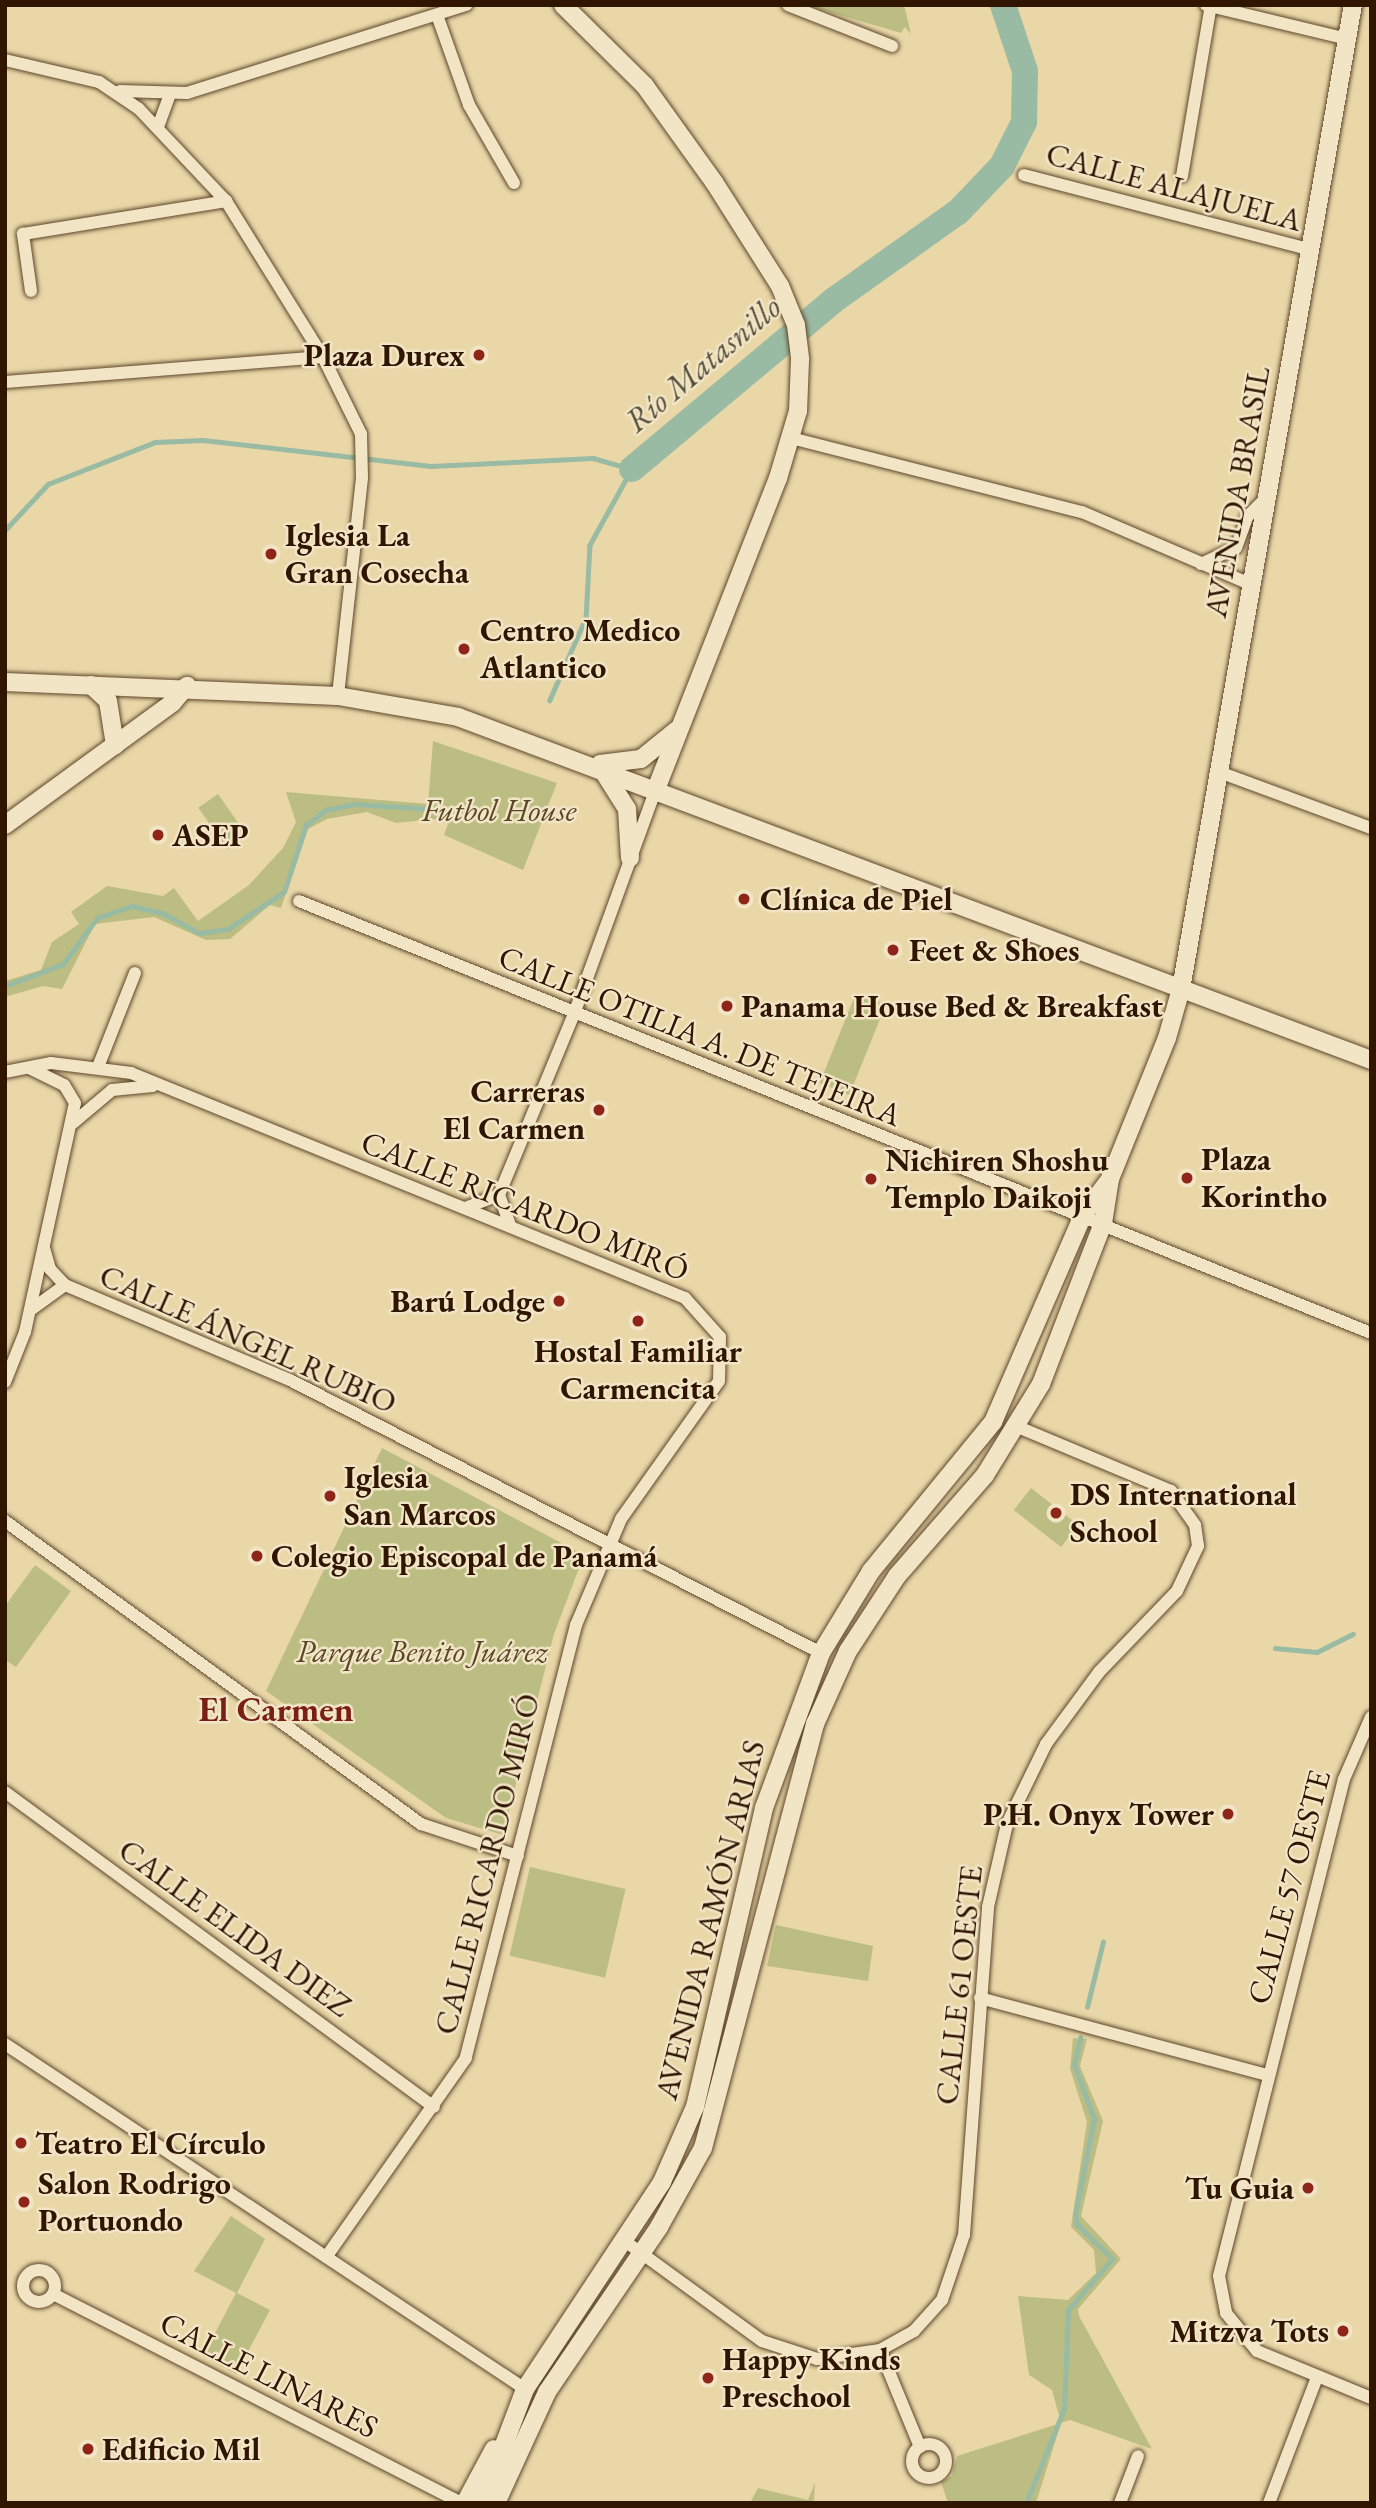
<!DOCTYPE html>
<html>
<head>
<meta charset="utf-8">
<style>
	body { margin:0 }
	#map { position:relative; width:1376px; height:2508px; overflow:hidden; background:#e9d7a8; font-family:"EB Garamond",serif }
	div>[style] { position:absolute }
	[style*='--x'] { left:calc(var(--x)*1px); top:calc(var(--y)*1px); width:calc(var(--w)*1px); rotate:calc(var(--a)*1deg) }
	.green>* { inset:0; background:#bcbd83; transform-origin:0 0 }
	.stream>* { height:4.5px; margin:-2.25px; padding:0 2.25px; transform-origin:2.25px; border-radius:2.25px; background:#99baa3 }
	.river>* { height:26px; margin:-13px; padding:0 13px; transform-origin:13px; border-radius:13px; background:#99baa3 }
	.roads { filter:drop-shadow(0 0 2px #5e462a) drop-shadow(0 0 2px #5e462a) }
	.street>* { height:12px; margin:-6px; padding:0 6px; transform-origin:6px; border-radius:6px; background:#f1e5c6 }
	.street>.ring { margin:-6px; padding:0; box-sizing:content-box; background:none; border:12px solid #f1e5c6; border-radius:50% }
	.secondary>* { height:18px; margin:-9px; padding:0 9px; transform-origin:9px; border-radius:9px; background:#f1e5c6 }
	.dots>* { width:19px; height:19px; translate:-50% -50%; box-sizing:border-box; border:4px solid #f1e5c6; border-radius:50% }
	span { translate:-50% -50%; white-space:nowrap; text-align:center; line-height:1.15; -webkit-text-stroke:5px #f1e5c6; paint-order:stroke }
	.street-label { font-size:32px; color:#301500 }
	.poi-label { font-size:32px; color:#301500; font-weight:700 }
	.right { translate:-100% -50%; text-align:right }
	.left { translate:0 -50%; text-align:left }
	.park-label { font-size:32px; color:#5a4727; font-style:italic }
	.water-label { font-size:33px; color:#554f39; font-style:italic }
	.quarter-label { font-size:35px; color:#7a1f14; font-weight:700 }
	.frame { position:absolute; inset:0; border:7px solid #301500; pointer-events:none }
</style>
</head>
<body>
<div id="map">
	<div class="green">
		<i style="clip-path:polygon(805px 5px,904px 5px,911px 34px,905px 27px,901px 33px)"></i>
		<i style="clip-path:polygon(433px 741px,557px 783px,523px 870px,444px 835px,448px 824px,435px 819px,396px 823px,367px 812px,327px 819px,308px 829px,281px 908px,270px 905px,230px 939px,206px 940px,154px 917px,95px 924px,62px 989px,43px 986px,5px 997px,5px 981px,41px 970px,52px 942px,79px 924px,71px 912px,107px 886px,163px 896px,174px 888px,198px 921px,249px 885px,283px 848px,296px 822px,286px 792px,428px 804px)"></i>
		<i style="left:218px;top:794px;width:51px;height:24px;rotate:55deg"></i>
		<i style="left:856px;top:993px;width:32px;height:97px;rotate:22deg"></i>
		<i style="clip-path:polygon(382px 1448px,584px 1555px,554px 1634px,503px 1835px,446px 1818px,266px 1691px)"></i>
		<i style="left:1031px;top:1488px;width:60px;height:28px;rotate:38deg"></i>
		<i style="clip-path:polygon(35px 1565px,71px 1591px,16px 1667px,5px 1660px,5px 1606px)"></i>
		<i style="left:530px;top:1867px;width:98px;height:91px;rotate:13deg"></i>
		<i style="clip-path:polygon(776px 1925px,873px 1946px,868px 1981px,767px 1966px)"></i>
		<i style="clip-path:polygon(1073px 2038px,1087px 2039px,1080px 2066px,1103px 2121px,1081px 2216px,1121px 2259px,1078px 2309px,1079px 2316px,1152px 2449px,1070px 2420px,1061px 2423px,1036px 2503px,948px 2503px,941px 2482px,952px 2476px,957px 2456px,1061px 2423px,1052px 2390px,1029px 2375px,1018px 2296px,1068px 2300px,1096px 2273px,1094px 2250px,1071px 2227px,1087px 2122px,1070px 2069px)"></i>
		<i style="clip-path:polygon(231px 2216px,265px 2239px,237px 2293px,270px 2310px,236px 2374px,203px 2356px,236px 2293px,194px 2271px)"></i>
		<i style="clip-path:polygon(815px 2483px,814px 2503px,750px 2503px,758px 2488px,808px 2500px)"></i>
	</div>
	<div class="stream">
		<i style="--x:5;--y:530;--w:63;--a:-46.9"></i>
		<i style="--x:48;--y:484;--w:115;--a:-21.4"></i>
		<i style="--x:155;--y:442;--w:48;--a:-2.4"></i>
		<i style="--x:203;--y:440;--w:229;--a:6.5"></i>
		<i style="--x:431;--y:466;--w:162;--a:-2.8"></i>
		<i style="--x:593;--y:458;--w:41;--a:15.8"></i>
		<i style="--x:632;--y:469;--w:87;--a:118.9"></i>
		<i style="--x:590;--y:545;--w:73;--a:93.1"></i>
		<i style="--x:586;--y:618;--w:90;--a:113.7"></i>
		<i style="--x:5;--y:986;--w:62;--a:-20.8"></i>
		<i style="--x:63;--y:964;--w:57;--a:-53.5"></i>
		<i style="--x:97;--y:918;--w:37;--a:-19"></i>
		<i style="--x:132;--y:906;--w:32;--a:13"></i>
		<i style="--x:163;--y:913;--w:41;--a:29.1"></i>
		<i style="--x:199;--y:933;--w:29;--a:-8"></i>
		<i style="--x:228;--y:929;--w:67;--a:-33.5"></i>
		<i style="--x:284;--y:892;--w:71;--a:-71.8"></i>
		<i style="--x:306;--y:825;--w:25;--a:-37"></i>
		<i style="--x:326;--y:810;--w:29;--a:-12"></i>
		<i style="--x:354;--y:804;--w:92;--a:3.7"></i>
		<i style="--x:1275;--y:1648;--w:42;--a:5.4"></i>
		<i style="--x:1317;--y:1652;--w:40;--a:-26.6"></i>
		<i style="--x:1087;--y:2007;--w:67;--a:-76.2"></i>
		<i style="--x:1026;--y:2503;--w:101;--a:-68"></i>
		<i style="--x:1064;--y:2409;--w:99;--a:-87.7"></i>
		<i style="--x:1068;--y:2310;--w:67;--a:-49.2"></i>
		<i style="--x:1112;--y:2259;--w:49;--a:-135.8"></i>
		<i style="--x:1077;--y:2225;--w:10;--a:-101"></i>
		<i style="--x:1075;--y:2215;--w:98;--a:-78.8"></i>
		<i style="--x:1094;--y:2119;--w:58;--a:-110.3"></i>
		<i style="--x:1074;--y:2065;--w:28;--a:-77"></i>
	</div>
	<div class="river">
		<i style="--x:632;--y:469;--w:263;--a:-39.9"></i>
		<i style="--x:834;--y:300;--w:152;--a:-35.4"></i>
		<i style="--x:958;--y:212;--w:64;--a:-46.3"></i>
		<i style="--x:1002;--y:166;--w:49;--a:-63.4"></i>
		<i style="--x:1024;--y:122;--w:51;--a:-88.9"></i>
		<i style="--x:1025;--y:71;--w:70;--a:-108.4"></i>
	</div>
	<div class="roads">
		<div class="street">
			<i style="--x:788;--y:5;--w:112;--a:21.5"></i>
			<i style="--x:1206;--y:5;--w:146;--a:13.5"></i>
			<i style="--x:437;--y:15;--w:96;--a:70.4"></i>
			<i style="--x:469;--y:105;--w:90;--a:60"></i>
			<i style="--x:5;--y:60;--w:97;--a:13.2"></i>
			<i style="--x:99;--y:82;--w:48;--a:34"></i>
			<i style="--x:139;--y:109;--w:127;--a:46.6"></i>
			<i style="--x:226;--y:201;--w:184;--a:58.1"></i>
			<i style="--x:323;--y:357;--w:86;--a:63.7"></i>
			<i style="--x:361;--y:434;--w:44;--a:88.7"></i>
			<i style="--x:362;--y:478;--w:219;--a:96.3"></i>
			<i style="--x:120;--y:91;--w:67;--a:1.7"></i>
			<i style="--x:187;--y:93;--w:293;--a:-17.5"></i>
			<i style="--x:158;--y:127;--w:32;--a:-70"></i>
			<i style="--x:1024;--y:175;--w:297;--a:14.6"></i>
			<i style="--x:1182;--y:176;--w:173;--a:-80.4"></i>
			<i style="--x:31;--y:291;--w:58;--a:-98"></i>
			<i style="--x:23;--y:234;--w:206;--a:-9.2"></i>
			<i style="--x:5;--y:382;--w:319;--a:-4.5"></i>
			<i style="--x:791;--y:438;--w:300;--a:14.3"></i>
			<i style="--x:1082;--y:512;--w:185;--a:23.2"></i>
			<i style="--x:1201;--y:564;--w:38;--a:-25"></i>
			<i style="--x:1236;--y:548;--w:33;--a:-70"></i>
			<i style="--x:1247;--y:517;--w:27;--a:-45"></i>
			<i style="--x:1219;--y:772;--w:162;--a:20.2"></i>
			<i style="--x:299;--y:901;--w:1156;--a:21.95"></i>
			<i style="--x:98;--y:1067;--w:101;--a:-68.5"></i>
			<i style="--x:5;--y:1072;--w:47;--a:-11.1"></i>
			<i style="--x:51;--y:1063;--w:81;--a:7.1"></i>
			<i style="--x:131;--y:1073;--w:598;--a:22.1"></i>
			<i style="--x:685;--y:1298;--w:52;--a:48.1"></i>
			<i style="--x:720;--y:1337;--w:44;--a:91.3"></i>
			<i style="--x:719;--y:1381;--w:169;--a:125.4"></i>
			<i style="--x:621;--y:1519;--w:115;--a:113"></i>
			<i style="--x:576;--y:1625;--w:447;--a:104.3"></i>
			<i style="--x:466;--y:2058;--w:243;--a:125.1"></i>
			<i style="--x:73;--y:1123;--w:51;--a:-40.2"></i>
			<i style="--x:112;--y:1090;--w:41;--a:-5.6"></i>
			<i style="--x:465;--y:1208;--w:36;--a:-21"></i>
			<i style="--x:510;--y:1225;--w:32;--a:-110"></i>
			<i style="--x:499;--y:1195;--w:196;--a:-67.5"></i>
			<i style="--x:574;--y:1014;--w:239;--a:-70"></i>
			<i style="--x:44;--y:1248;--w:22;--a:74"></i>
			<i style="--x:50;--y:1269;--w:22;--a:47"></i>
			<i style="--x:65;--y:1285;--w:244;--a:22.9"></i>
			<i style="--x:290;--y:1380;--w:597;--a:27.21"></i>
			<i style="--x:32;--y:1309;--w:41;--a:-36"></i>
			<i style="--x:5;--y:1382;--w:54;--a:-68.2"></i>
			<i style="--x:25;--y:1332;--w:234;--a:-77.7"></i>
			<i style="--x:75;--y:1103;--w:21;--a:-121"></i>
			<i style="--x:64;--y:1085;--w:39;--a:-154"></i>
			<i style="--x:5;--y:1521;--w:515;--a:36.07"></i>
			<i style="--x:421;--y:1824;--w:102;--a:18.3"></i>
			<i style="--x:1371;--y:1717;--w:68;--a:113.5"></i>
			<i style="--x:1344;--y:1779;--w:512;--a:104.12"></i>
			<i style="--x:1219;--y:2276;--w:38;--a:79"></i>
			<i style="--x:1226;--y:2313;--w:49;--a:50.8"></i>
			<i style="--x:1257;--y:2351;--w:123;--a:22.4"></i>
			<i style="--x:5;--y:1792;--w:532;--a:36.29"></i>
			<i style="--x:980;--y:1998;--w:297;--a:15"></i>
			<i style="--x:5;--y:2044;--w:624;--a:33.56"></i>
			<i style="--x:622;--y:2239;--w:173;--a:36.1"></i>
			<i style="--x:762;--y:2341;--w:58;--a:18.1"></i>
			<i style="--x:817;--y:2359;--w:64;--a:-8.1"></i>
			<i style="--x:880;--y:2350;--w:39;--a:-29"></i>
			<i style="--x:914;--y:2331;--w:42;--a:-47.9"></i>
			<i style="--x:942;--y:2300;--w:69;--a:-71.3"></i>
			<i style="--x:964;--y:2235;--w:329;--a:-85.8"></i>
			<i style="--x:988;--y:1907;--w:85;--a:-77.1"></i>
			<i style="--x:1007;--y:1824;--w:89;--a:-64"></i>
			<i style="--x:1046;--y:1744;--w:89;--a:-53.6"></i>
			<i style="--x:1099;--y:1672;--w:112;--a:-46.1"></i>
			<i style="--x:1177;--y:1591;--w:50;--a:-65"></i>
			<i style="--x:1198;--y:1546;--w:21;--a:-98"></i>
			<i style="--x:1195;--y:1525;--w:42;--a:-125.2"></i>
			<i style="--x:1171;--y:1491;--w:166;--a:-157.3"></i>
			<i class="ring" style="left:23px;top:2270px;width:20px;height:20px"></i>
			<i style="--x:53;--y:2294;--w:458;--a:27.1"></i>
			<i style="--x:880;--y:2350;--w:105;--a:67.6"></i>
			<i class="ring" style="left:912px;top:2444px;width:22px;height:22px"></i>
			<i style="--x:1120;--y:2503;--w:50;--a:-69"></i>
			<i style="--x:1269;--y:2503;--w:135;--a:-69.1"></i>
		</div>
		<div class="secondary">
			<i style="--x:563;--y:5;--w:115;--a:44.6"></i>
			<i style="--x:645;--y:86;--w:118;--a:54.3"></i>
			<i style="--x:714;--y:182;--w:123;--a:57.6"></i>
			<i style="--x:780;--y:286;--w:42;--a:67.7"></i>
			<i style="--x:796;--y:325;--w:35;--a:83"></i>
			<i style="--x:800;--y:360;--w:51;--a:92.2"></i>
			<i style="--x:798;--y:411;--w:70;--a:106.6"></i>
			<i style="--x:778;--y:478;--w:334;--a:111.4"></i>
			<i style="--x:5;--y:682;--w:333;--a:2.4"></i>
			<i style="--x:338;--y:696;--w:122;--a:9.9"></i>
			<i style="--x:458;--y:717;--w:975;--a:20.59"></i>
			<i style="--x:91;--y:685;--w:23;--a:43"></i>
			<i style="--x:108;--y:701;--w:45;--a:81"></i>
			<i style="--x:600;--y:764;--w:41;--a:-7"></i>
			<i style="--x:641;--y:759;--w:46;--a:-38.9"></i>
			<i style="--x:603;--y:771;--w:45;--a:57.7"></i>
			<i style="--x:627;--y:809;--w:49;--a:86.5"></i>
			<i style="--x:5;--y:825;--w:207;--a:-36.1"></i>
			<i style="--x:172;--y:703;--w:23;--a:-49"></i>
			<i style="--x:465;--y:2503;--w:61;--a:-61.8"></i>
			<i style="--x:482;--y:2503;--w:122;--a:-69.3"></i>
			<i style="--x:525;--y:2389;--w:248;--a:-56.5"></i>
			<i style="--x:662;--y:2182;--w:82;--a:-66.3"></i>
			<i style="--x:695;--y:2107;--w:307;--a:-77"></i>
			<i style="--x:764;--y:1808;--w:165;--a:-69.8"></i>
			<i style="--x:821;--y:1653;--w:96;--a:-58.6"></i>
			<i style="--x:871;--y:1571;--w:193;--a:-50.7"></i>
			<i style="--x:993;--y:1422;--w:226;--a:-66.5"></i>
			<i style="--x:1083;--y:1215;--w:41;--a:-52.9"></i>
			<i style="--x:496;--y:2503;--w:122;--a:-65.3"></i>
			<i style="--x:547;--y:2392;--w:199;--a:-55.8"></i>
			<i style="--x:659;--y:2227;--w:90;--a:-60.9"></i>
			<i style="--x:703;--y:2148;--w:439;--a:-75.2"></i>
			<i style="--x:815;--y:1724;--w:80;--a:-65.7"></i>
			<i style="--x:848;--y:1651;--w:90;--a:-56.8"></i>
			<i style="--x:897;--y:1576;--w:134;--a:-48.9"></i>
			<i style="--x:985;--y:1475;--w:107;--a:-58.4"></i>
			<i style="--x:1041;--y:1384;--w:173;--a:-68.9"></i>
			<i style="--x:1103;--y:1223;--w:45;--a:-81"></i>
			<i style="--x:1110;--y:1179;--w:152;--a:-68"></i>
			<i style="--x:1167;--y:1038;--w:51;--a:-74.1"></i>
			<i style="--x:1181;--y:989;--w:999;--a:-80.09"></i>
		</div>
	</div>
	<div class="dots">
		<i style="left:479px;top:355px;background:#8f2418"></i>
		<i style="left:271px;top:554px;background:#8f2418"></i>
		<i style="left:464px;top:649px;background:#8f2418"></i>
		<i style="left:158px;top:835px;background:#8f2418"></i>
		<i style="left:744px;top:899px;background:#8f2418"></i>
		<i style="left:893px;top:950px;background:#8f2418"></i>
		<i style="left:727px;top:1006px;background:#8f2418"></i>
		<i style="left:599px;top:1110px;background:#8f2418"></i>
		<i style="left:1187px;top:1178px;background:#8f2418"></i>
		<i style="left:871px;top:1179px;background:#8f2418"></i>
		<i style="left:559px;top:1301px;background:#8f2418"></i>
		<i style="left:638px;top:1321px;background:#8f2418"></i>
		<i style="left:330px;top:1496px;background:#8f2418"></i>
		<i style="left:1056px;top:1513px;background:#8f2418"></i>
		<i style="left:257px;top:1556px;background:#8f2418"></i>
		<i style="left:1228px;top:1814px;background:#8f2418"></i>
		<i style="left:21px;top:2143px;background:#8f2418"></i>
		<i style="left:1308px;top:2188px;background:#8f2418"></i>
		<i style="left:24px;top:2202px;background:#8f2418"></i>
		<i style="left:1343px;top:2331px;background:#8f2418"></i>
		<i style="left:708px;top:2378px;background:#8f2418"></i>
		<i style="left:88px;top:2449px;background:#8f2418"></i>
	</div>
	<div class="street-label">
		<span style="left:1174px;top:187px;rotate:15deg">CALLE ALAJUELA</span>
		<span style="left:1237px;top:492px;rotate:-80deg">AVENIDA BRASIL</span>
		<span style="left:700px;top:1036px;rotate:22deg">CALLE OTILIA A. DE TEJEIRA</span>
		<span style="left:525px;top:1206px;rotate:22deg">CALLE RICARDO MIRÓ</span>
		<span style="left:248px;top:1339px;rotate:24deg">CALLE ÁNGEL RUBIO</span>
		<span style="left:487px;top:1864px;rotate:-76deg">CALLE RICARDO MIRÓ</span>
		<span style="left:1289px;top:1887px;rotate:-75deg">CALLE 57 OESTE</span>
		<span style="left:710px;top:1920px;rotate:-76deg">AVENIDA RAMÓN ARIAS</span>
		<span style="left:235px;top:1928px;rotate:36deg">CALLE ELIDA DIEZ</span>
		<span style="left:959px;top:1985px;rotate:-84deg">CALLE 61 OESTE</span>
		<span style="left:269px;top:2375px;rotate:27deg">CALLE LINARES</span>
	</div>
	<div class="poi-label">
		<span class="right" style="left:465px;top:355px">Plaza Durex</span>
		<span class="left" style="left:285px;top:554px">Iglesia La<br>Gran Cosecha</span>
		<span class="left" style="left:480px;top:649px">Centro Medico<br>Atlantico</span>
		<span class="left" style="left:172px;top:835px">ASEP</span>
		<span class="left" style="left:760px;top:899px">Clínica de Piel</span>
		<span class="left" style="left:909px;top:950px">Feet &amp; Shoes</span>
		<span class="left" style="left:741px;top:1006px">Panama House Bed &amp; Breakfast</span>
		<span class="right" style="left:585px;top:1110px">Carreras<br>El Carmen</span>
		<span class="left" style="left:1201px;top:1178px">Plaza<br>Korintho</span>
		<span class="left" style="left:885px;top:1179px">Nichiren Shoshu<br>Templo Daikoji</span>
		<span class="right" style="left:545px;top:1301px">Barú Lodge</span>
		<span style="left:638px;top:1370px">Hostal Familiar<br>Carmencita</span>
		<span class="left" style="left:344px;top:1496px">Iglesia<br>San Marcos</span>
		<span class="left" style="left:1070px;top:1513px">DS International<br>School</span>
		<span class="left" style="left:271px;top:1556px">Colegio Episcopal de Panamá</span>
		<span class="right" style="left:1214px;top:1814px">P.H. Onyx Tower</span>
		<span class="left" style="left:35px;top:2143px">Teatro El Círculo</span>
		<span class="left" style="left:38px;top:2202px">Salon Rodrigo<br>Portuondo</span>
		<span class="right" style="left:1294px;top:2188px">Tu Guia</span>
		<span class="right" style="left:1329px;top:2331px">Mitzva Tots</span>
		<span class="left" style="left:722px;top:2378px">Happy Kinds<br>Preschool</span>
		<span class="left" style="left:102px;top:2449px">Edificio Mil</span>
	</div>
	<div class="park-label">
		<span style="left:499px;top:810px">Futbol House</span>
		<span style="left:422px;top:1651px">Parque Benito Juárez</span>
	</div>
	<div class="water-label">
		<span style="left:703px;top:364px;rotate:-40deg">Río Matasnillo</span>
	</div>
	<div class="quarter-label">
		<span style="left:276px;top:1709px">El Carmen</span>
	</div>
	<div class="frame"></div>
</div>
</body>
</html>
